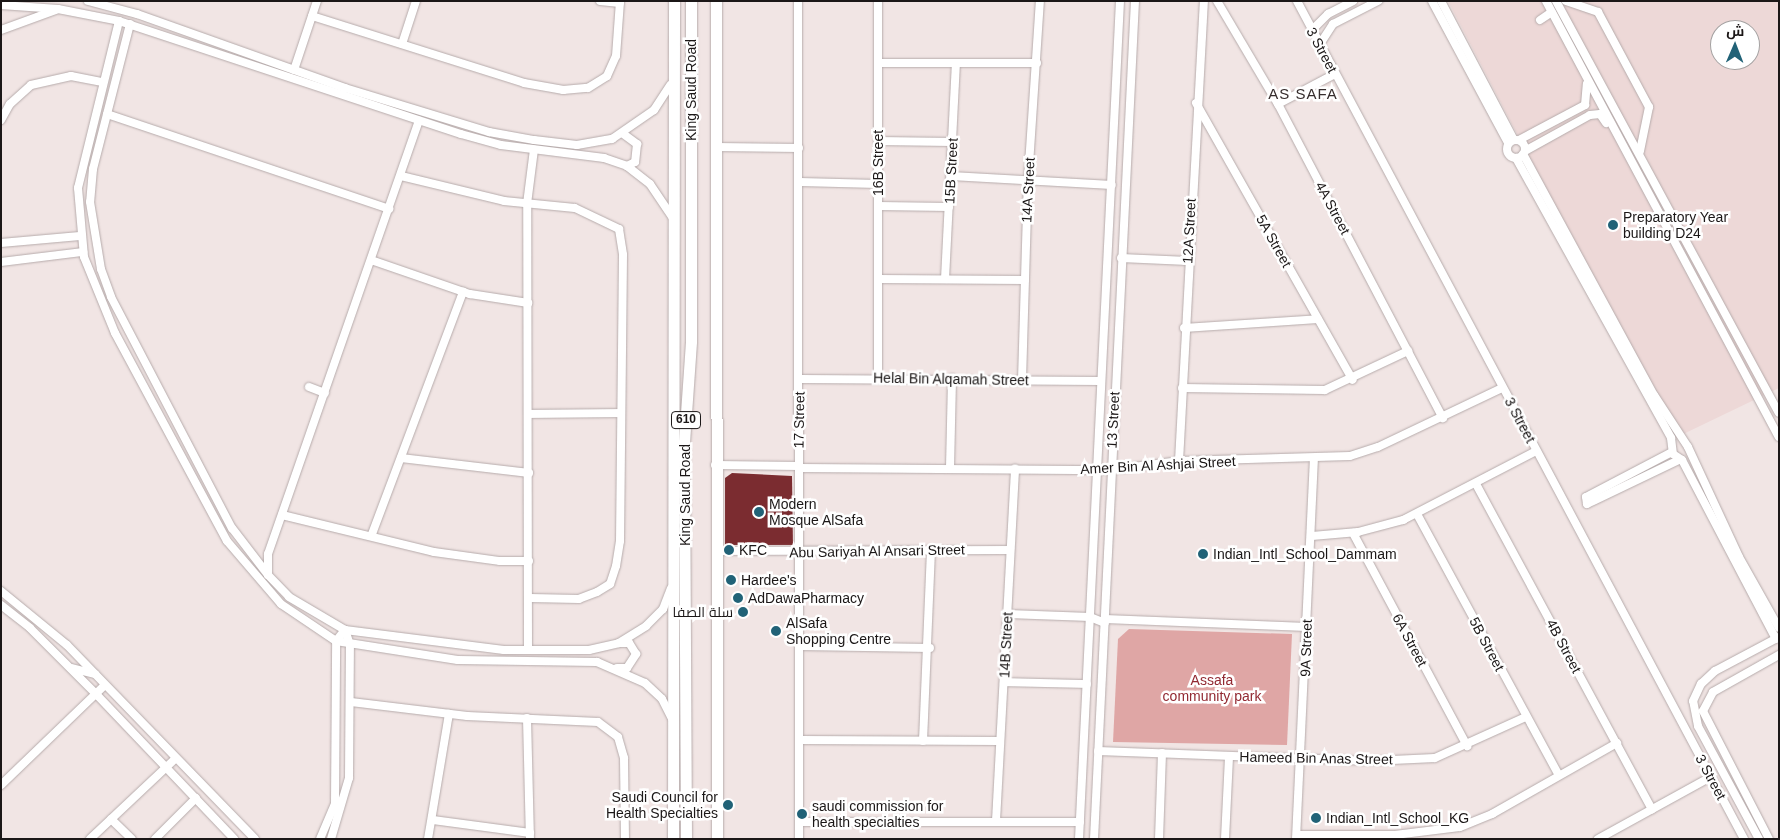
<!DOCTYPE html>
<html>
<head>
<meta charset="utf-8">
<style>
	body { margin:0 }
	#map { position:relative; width:1780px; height:840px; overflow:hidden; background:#f1e5e4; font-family:Helvetica,Cairo,sans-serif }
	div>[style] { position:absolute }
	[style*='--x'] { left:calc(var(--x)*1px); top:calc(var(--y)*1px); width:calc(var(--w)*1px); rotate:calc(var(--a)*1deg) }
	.built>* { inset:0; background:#edd8d7 }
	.green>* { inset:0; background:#dfa6a5 }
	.building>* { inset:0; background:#7b2c30 }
	.roads { filter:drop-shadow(0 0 1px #b6abab) drop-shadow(0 0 1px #b6abab) }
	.street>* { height:8px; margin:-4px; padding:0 4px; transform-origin:4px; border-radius:4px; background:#fff }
	.street>.ring { margin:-4px; padding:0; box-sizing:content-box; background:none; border:8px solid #fff; border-radius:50% }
	.primary>* { height:11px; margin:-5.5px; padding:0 5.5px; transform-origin:5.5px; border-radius:5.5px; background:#fff }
	.dots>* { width:14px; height:14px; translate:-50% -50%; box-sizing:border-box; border:2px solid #fff; border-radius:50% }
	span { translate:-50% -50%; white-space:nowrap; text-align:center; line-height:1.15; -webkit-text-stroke:5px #fff; paint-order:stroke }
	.shield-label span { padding:1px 4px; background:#fff; border:1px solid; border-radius:4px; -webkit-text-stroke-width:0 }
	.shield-label { font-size:12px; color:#1b1717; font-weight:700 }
	.street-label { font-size:14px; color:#1b1717 }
	.poi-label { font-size:14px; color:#1b1717 }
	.left { translate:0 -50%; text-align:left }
	.right { translate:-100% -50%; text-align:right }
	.park-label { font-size:14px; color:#922932 }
	.neighbourhood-label { font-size:15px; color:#362d2d; letter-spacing:1px }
	.frame { position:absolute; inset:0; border:2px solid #1b1717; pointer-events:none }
	.north { position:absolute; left:1710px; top:20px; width:50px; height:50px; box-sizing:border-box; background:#fff; border:1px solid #a4a2a2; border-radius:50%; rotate:1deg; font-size:14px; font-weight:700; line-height:20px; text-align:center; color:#1b1717 }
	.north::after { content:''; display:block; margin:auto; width:18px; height:22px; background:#216277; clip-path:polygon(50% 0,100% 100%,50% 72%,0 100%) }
</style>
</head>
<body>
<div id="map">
	<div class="built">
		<i style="clip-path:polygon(evenodd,1448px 1px,1779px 1px,1779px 388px,1675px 438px,1448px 1px,1720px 30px,1750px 30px,1750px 60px,1720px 60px,1720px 30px)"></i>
	</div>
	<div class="green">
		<i style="clip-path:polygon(1129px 629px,1292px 634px,1287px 745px,1113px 742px,1118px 639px)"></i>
	</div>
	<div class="building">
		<i style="clip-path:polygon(732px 473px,792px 476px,793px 545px,725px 545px,725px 478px)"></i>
	</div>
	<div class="roads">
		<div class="street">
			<i style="--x:88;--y:1;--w:51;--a:14.9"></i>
			<i style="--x:137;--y:14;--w:221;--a:19.6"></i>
			<i style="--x:345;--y:88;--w:151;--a:17"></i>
			<i style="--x:489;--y:132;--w:46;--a:10.1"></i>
			<i style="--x:534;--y:140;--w:43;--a:6.6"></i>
			<i style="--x:577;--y:145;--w:36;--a:-10"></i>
			<i style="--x:612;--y:139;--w:51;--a:-34.6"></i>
			<i style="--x:654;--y:110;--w:30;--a:-57"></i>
			<i style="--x:600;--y:1;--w:20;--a:6"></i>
			<i style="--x:798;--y:1;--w:838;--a:89.93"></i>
			<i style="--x:1217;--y:1;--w:120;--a:59.4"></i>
			<i style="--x:1278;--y:104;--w:355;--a:62.3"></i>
			<i style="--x:1297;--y:1;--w:950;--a:61.92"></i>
			<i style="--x:1432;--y:1;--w:161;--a:61.8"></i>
			<i style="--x:1441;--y:1;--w:157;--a:62.3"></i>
			<i style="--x:1546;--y:1;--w:494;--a:61.9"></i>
			<i style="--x:1556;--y:1;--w:468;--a:61.6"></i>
			<i style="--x:1566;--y:1;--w:34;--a:19"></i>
			<i style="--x:1598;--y:12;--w:108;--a:61.8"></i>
			<i style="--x:1649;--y:107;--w:45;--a:101.6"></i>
			<i style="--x:1;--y:5;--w:57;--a:4"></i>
			<i style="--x:58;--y:9;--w:62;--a:11.1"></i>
			<i style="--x:119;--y:21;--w:360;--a:18.3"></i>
			<i style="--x:461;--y:134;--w:41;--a:15.4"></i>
			<i style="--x:501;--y:145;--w:104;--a:7.2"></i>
			<i style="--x:604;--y:158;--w:24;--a:19"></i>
			<i style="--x:627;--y:166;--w:29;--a:38"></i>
			<i style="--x:650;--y:184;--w:40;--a:56"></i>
			<i style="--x:312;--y:16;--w:222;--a:17.5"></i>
			<i style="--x:524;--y:83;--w:40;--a:10"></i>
			<i style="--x:563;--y:90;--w:25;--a:-5"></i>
			<i style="--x:588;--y:88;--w:22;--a:-32"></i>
			<i style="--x:607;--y:76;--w:22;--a:-66"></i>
			<i style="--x:616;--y:56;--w:55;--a:-85.8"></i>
			<i style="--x:1540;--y:20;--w:14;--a:-34"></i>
			<i style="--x:119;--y:21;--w:172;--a:103.8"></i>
			<i style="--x:78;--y:188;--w:69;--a:85"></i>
			<i style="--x:84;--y:257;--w:82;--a:67.8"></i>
			<i style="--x:115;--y:333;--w:236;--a:61.7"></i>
			<i style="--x:227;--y:541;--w:83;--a:49.4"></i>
			<i style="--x:281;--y:604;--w:66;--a:33.9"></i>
			<i style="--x:336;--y:641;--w:123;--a:8.9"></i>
			<i style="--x:458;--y:660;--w:139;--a:0.8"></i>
			<i style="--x:597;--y:662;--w:52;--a:23.6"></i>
			<i style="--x:645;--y:683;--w:23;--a:43"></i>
			<i style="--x:662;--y:699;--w:22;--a:63"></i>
			<i style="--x:130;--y:24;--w:150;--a:104.3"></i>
			<i style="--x:93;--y:169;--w:33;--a:95"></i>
			<i style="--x:90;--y:202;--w:68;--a:80.7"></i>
			<i style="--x:101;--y:269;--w:30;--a:70"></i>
			<i style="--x:111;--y:297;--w:261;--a:62.4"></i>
			<i style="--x:232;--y:528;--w:59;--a:52.5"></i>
			<i style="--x:268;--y:575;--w:30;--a:46"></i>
			<i style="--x:289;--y:597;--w:65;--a:30.5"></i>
			<i style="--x:345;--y:630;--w:160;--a:7.2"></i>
			<i style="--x:504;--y:650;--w:85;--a:0"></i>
			<i style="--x:589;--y:650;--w:31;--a:-13"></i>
			<i style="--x:619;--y:643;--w:32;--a:-32"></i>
			<i style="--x:646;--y:626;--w:24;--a:-45"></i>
			<i style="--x:663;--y:609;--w:22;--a:-69"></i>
			<i style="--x:1;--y:30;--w:59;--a:-20"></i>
			<i style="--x:1312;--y:30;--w:23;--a:-45"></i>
			<i style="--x:1328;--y:14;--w:28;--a:-27"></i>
			<i style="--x:402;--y:44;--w:45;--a:-72"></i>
			<i style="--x:1320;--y:44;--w:24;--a:-57"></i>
			<i style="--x:1333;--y:24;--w:51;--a:-27.1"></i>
			<i style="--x:878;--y:63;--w:159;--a:0"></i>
			<i style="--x:294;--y:70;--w:73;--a:-71.6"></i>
			<i style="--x:1196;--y:103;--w:318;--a:60.5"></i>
			<i style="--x:1278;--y:104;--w:64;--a:-27.8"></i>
			<i style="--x:107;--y:114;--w:298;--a:18.6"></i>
			<i style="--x:1;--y:120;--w:18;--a:-61"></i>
			<i style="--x:10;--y:104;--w:28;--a:-42"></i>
			<i style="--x:31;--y:85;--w:41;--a:-12.7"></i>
			<i style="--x:71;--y:76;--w:32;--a:11"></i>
			<i style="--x:622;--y:133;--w:19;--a:36"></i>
			<i style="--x:637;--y:144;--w:18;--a:96"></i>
			<i style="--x:635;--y:162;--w:9;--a:153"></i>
			<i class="ring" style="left:1507px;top:140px;width:10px;height:10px"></i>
			<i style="--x:1519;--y:140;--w:75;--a:-27.9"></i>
			<i style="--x:1585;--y:105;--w:21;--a:-85"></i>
			<i style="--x:878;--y:141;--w:74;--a:0.8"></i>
			<i style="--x:716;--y:147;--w:83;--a:0.7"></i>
			<i style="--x:1525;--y:151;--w:74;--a:-29"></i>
			<i style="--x:1590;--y:115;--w:10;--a:-6"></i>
			<i style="--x:1600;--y:114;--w:11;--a:56"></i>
			<i style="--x:1523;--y:154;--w:274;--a:61.5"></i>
			<i style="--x:1654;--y:395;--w:62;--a:56.8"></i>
			<i style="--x:1688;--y:447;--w:121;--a:65.1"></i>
			<i style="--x:1739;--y:557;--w:81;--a:60.6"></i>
			<i style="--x:1516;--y:158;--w:320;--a:61"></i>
			<i style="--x:1671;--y:438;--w:16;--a:83"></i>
			<i style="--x:1673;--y:454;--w:11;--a:34"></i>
			<i style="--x:1682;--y:460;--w:202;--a:62.3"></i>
			<i style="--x:401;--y:176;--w:106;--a:13.6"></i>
			<i style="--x:504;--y:201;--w:71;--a:5.6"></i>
			<i style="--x:575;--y:208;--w:49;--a:25.5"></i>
			<i style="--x:619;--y:229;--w:26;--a:81"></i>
			<i style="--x:623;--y:255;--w:286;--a:90.6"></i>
			<i style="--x:620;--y:541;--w:25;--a:99"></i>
			<i style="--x:616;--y:566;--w:19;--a:108"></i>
			<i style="--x:610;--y:584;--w:15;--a:148"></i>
			<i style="--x:597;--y:592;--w:19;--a:159"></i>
			<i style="--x:579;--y:599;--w:49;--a:-178.8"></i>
			<i style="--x:951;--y:176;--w:161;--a:3.2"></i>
			<i style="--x:800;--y:182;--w:78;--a:1.5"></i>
			<i style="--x:878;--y:206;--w:71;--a:0.8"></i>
			<i style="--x:1;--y:243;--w:79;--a:-5.1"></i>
			<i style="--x:1121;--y:258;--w:67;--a:2.6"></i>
			<i style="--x:371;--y:260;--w:105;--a:19"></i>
			<i style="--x:470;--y:294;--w:59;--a:8.8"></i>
			<i style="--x:1;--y:262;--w:83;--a:-7"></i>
			<i style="--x:878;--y:279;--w:147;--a:0.4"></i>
			<i style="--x:945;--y:279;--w:216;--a:-87.1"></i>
			<i style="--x:1184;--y:328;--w:134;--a:-3.8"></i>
			<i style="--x:878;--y:377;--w:376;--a:-90"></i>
			<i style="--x:800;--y:379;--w:301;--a:0.4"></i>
			<i style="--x:1022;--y:380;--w:200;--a:-88.3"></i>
			<i style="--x:1028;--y:180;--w:179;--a:-86.2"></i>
			<i style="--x:309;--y:387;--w:17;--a:21"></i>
			<i style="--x:1182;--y:388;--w:143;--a:0.8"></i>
			<i style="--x:1325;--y:390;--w:92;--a:-25.2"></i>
			<i style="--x:528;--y:414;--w:93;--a:-0.6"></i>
			<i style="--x:1672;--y:452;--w:97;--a:152.4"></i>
			<i style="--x:1586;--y:497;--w:7;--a:82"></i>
			<i style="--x:1587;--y:504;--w:102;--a:-25.6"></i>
			<i style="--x:401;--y:458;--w:129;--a:6.7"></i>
			<i style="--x:1179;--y:461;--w:461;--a:-86.9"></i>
			<i style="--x:715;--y:465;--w:84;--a:0.7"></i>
			<i style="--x:799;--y:468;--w:312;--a:0.4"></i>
			<i style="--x:1111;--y:470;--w:69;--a:-7.5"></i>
			<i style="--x:1179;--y:461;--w:171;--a:-1.7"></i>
			<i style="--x:1350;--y:456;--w:29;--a:-18"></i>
			<i style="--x:1378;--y:447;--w:137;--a:-25.4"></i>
			<i style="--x:950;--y:468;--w:90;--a:-88.7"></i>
			<i style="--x:1476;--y:484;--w:370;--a:61.6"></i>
			<i style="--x:1417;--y:514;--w:296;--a:61.5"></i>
			<i style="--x:282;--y:515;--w:156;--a:13.7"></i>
			<i style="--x:434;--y:552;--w:67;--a:7.8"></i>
			<i style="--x:500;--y:561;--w:29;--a:0"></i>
			<i style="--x:1353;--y:533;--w:242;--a:61.8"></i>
			<i style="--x:372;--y:534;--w:259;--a:-69.4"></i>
			<i style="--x:1312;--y:536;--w:46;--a:-5"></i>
			<i style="--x:1358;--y:532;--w:47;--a:-14.9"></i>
			<i style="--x:1403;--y:520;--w:150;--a:-27.4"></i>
			<i style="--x:716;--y:551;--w:293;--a:-0.2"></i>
			<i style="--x:268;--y:575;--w:21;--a:-90"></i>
			<i style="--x:268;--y:554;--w:459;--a:-70.8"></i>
			<i style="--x:1;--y:591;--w:85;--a:39.3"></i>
			<i style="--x:67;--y:645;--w:270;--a:45.9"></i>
			<i style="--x:1;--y:605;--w:37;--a:38"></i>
			<i style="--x:30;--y:628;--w:95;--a:45"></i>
			<i style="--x:97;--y:695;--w:199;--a:46.4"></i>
			<i style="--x:1008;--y:614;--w:82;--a:2.1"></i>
			<i style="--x:1090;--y:617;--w:16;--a:22"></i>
			<i style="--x:1105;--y:619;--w:202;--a:2.3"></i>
			<i style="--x:800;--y:646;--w:130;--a:0.9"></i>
			<i style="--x:528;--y:648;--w:444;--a:-90.1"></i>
			<i style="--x:527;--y:204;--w:55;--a:-82.7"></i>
			<i style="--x:71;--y:668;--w:25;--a:14"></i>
			<i style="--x:617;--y:668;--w:10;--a:0"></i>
			<i style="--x:627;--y:668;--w:17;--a:-57"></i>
			<i style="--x:636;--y:654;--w:13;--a:-122"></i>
			<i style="--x:629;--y:643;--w:10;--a:180"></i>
			<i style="--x:1004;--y:682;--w:83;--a:1.4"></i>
			<i style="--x:351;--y:702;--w:117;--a:6.9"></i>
			<i style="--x:467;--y:716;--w:131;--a:2.6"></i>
			<i style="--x:598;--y:722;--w:25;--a:37"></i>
			<i style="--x:618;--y:737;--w:22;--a:74"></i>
			<i style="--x:624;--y:758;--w:81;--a:89.3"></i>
			<i style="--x:527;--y:718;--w:121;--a:88.6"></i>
			<i style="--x:800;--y:740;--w:200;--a:0.3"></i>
			<i style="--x:923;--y:741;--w:192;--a:-87.6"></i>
			<i style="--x:1098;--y:751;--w:273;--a:2.1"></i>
			<i style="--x:1371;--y:761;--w:64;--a:-2.7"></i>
			<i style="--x:1435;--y:758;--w:100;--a:-24.3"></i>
			<i style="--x:1;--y:785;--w:144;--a:-43.9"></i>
			<i style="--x:111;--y:819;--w:29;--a:44"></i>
			<i style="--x:433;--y:820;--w:98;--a:7.6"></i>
			<i style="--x:996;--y:821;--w:353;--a:-86.9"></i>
			<i style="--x:799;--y:822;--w:281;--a:0"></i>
			<i style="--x:1297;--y:835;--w:98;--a:0"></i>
			<i style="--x:1395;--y:835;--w:65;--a:-7"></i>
			<i style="--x:1460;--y:827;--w:35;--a:-22"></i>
			<i style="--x:1492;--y:814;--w:144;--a:-29.6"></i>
			<i style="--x:90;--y:839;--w:118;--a:-43.3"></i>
			<i style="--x:155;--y:839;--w:58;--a:-45"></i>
			<i style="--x:320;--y:839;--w:38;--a:-67"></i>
			<i style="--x:335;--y:804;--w:163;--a:-89.6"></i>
			<i style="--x:336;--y:641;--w:14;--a:-51"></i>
			<i style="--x:331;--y:839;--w:64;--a:-73.6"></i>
			<i style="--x:349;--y:778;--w:133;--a:-89.6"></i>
			<i style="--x:350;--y:645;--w:16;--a:-108"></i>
			<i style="--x:428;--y:839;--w:127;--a:-80.5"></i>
			<i style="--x:1079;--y:839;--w:839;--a:-87.2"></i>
			<i style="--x:1094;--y:839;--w:839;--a:-87.2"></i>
			<i style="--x:1159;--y:839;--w:86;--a:-88"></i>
			<i style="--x:1225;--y:839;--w:83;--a:-87.2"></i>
			<i style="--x:1296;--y:839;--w:381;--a:-87.3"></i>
			<i style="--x:1598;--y:839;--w:129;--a:-28.8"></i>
			<i style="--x:1759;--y:839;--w:128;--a:-118.4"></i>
			<i style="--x:1698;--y:726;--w:25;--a:-101"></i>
			<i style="--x:1693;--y:701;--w:19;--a:-65"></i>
			<i style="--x:1701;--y:684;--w:19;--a:-43"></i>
			<i style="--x:1715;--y:671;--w:72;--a:-28"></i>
			<i style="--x:1769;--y:839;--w:144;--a:-117.3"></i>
			<i style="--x:1703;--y:711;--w:21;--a:-62"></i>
			<i style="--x:1713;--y:692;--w:76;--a:-29.3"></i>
		</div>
		<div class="primary">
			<i style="--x:716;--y:1;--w:838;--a:89.93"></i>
			<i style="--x:673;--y:839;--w:838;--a:-89.93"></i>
			<i style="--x:686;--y:839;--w:397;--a:-90.3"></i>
			<i style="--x:684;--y:442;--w:101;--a:-86"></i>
			<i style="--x:691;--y:341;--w:340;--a:-90"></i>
		</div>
	</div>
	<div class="dots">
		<i style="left:1613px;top:225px;background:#216277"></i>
		<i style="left:759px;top:512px;background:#216277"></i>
		<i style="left:729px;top:550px;background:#216277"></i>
		<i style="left:1203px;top:554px;background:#216277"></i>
		<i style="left:731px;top:580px;background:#216277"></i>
		<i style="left:738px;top:598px;background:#216277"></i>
		<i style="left:743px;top:612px;background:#216277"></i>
		<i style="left:776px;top:631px;background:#216277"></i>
		<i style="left:728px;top:805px;background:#216277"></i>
		<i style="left:802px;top:814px;background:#216277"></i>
		<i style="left:1316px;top:818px;background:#216277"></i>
	</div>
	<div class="shield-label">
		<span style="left:686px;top:420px">610</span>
	</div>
	<div class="street-label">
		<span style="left:1322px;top:50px;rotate:62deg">3 Street</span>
		<span style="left:691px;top:90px;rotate:-90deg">King Saud Road</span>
		<span style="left:878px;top:163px;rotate:-90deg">16B Street</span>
		<span style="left:951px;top:171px;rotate:-87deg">15B Street</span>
		<span style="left:1028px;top:190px;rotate:-87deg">14A Street</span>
		<span style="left:1333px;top:208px;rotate:62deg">4A Street</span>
		<span style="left:1189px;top:231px;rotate:-87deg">12A Street</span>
		<span style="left:1274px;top:241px;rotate:61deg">5A Street</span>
		<span style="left:951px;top:379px;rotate:1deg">Helal Bin Alqamah Street</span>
		<span style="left:799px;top:420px;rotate:-89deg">17 Street</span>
		<span style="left:1113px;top:420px;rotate:-87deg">13 Street</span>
		<span style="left:1520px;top:420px;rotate:62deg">3 Street</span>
		<span style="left:1158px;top:465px;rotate:-3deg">Amer Bin Al Ashjai Street</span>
		<span style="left:685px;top:495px;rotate:-90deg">King Saud Road</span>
		<span style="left:877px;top:551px;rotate:-1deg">Abu Sariyah Al Ansari Street</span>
		<span style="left:1410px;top:640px;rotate:62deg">6A Street</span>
		<span style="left:1487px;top:644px;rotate:62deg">5B Street</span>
		<span style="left:1006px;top:645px;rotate:-87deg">14B Street</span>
		<span style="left:1564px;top:646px;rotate:62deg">4B Street</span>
		<span style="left:1306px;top:648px;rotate:-88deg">9A Street</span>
		<span style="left:1316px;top:758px;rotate:1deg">Hameed Bin Anas Street</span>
		<span style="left:1711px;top:777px;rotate:62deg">3 Street</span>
	</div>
	<div class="poi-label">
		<span class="left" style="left:1623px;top:225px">Preparatory Year<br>building D24</span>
		<span class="left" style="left:769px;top:512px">Modern<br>Mosque AlSafa</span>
		<span class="left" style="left:739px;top:550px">KFC</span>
		<span class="left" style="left:1213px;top:554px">Indian_Intl_School_Dammam</span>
		<span class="left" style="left:741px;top:580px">Hardee's</span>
		<span class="left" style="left:748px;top:598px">AdDawaPharmacy</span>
		<span class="right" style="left:733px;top:612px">سلة الصفا</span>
		<span class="left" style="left:786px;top:631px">AlSafa<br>Shopping Centre</span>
		<span class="right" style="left:718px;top:805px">Saudi Council for<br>Health Specialties</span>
		<span class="left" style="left:812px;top:814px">saudi commission for<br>health specialties</span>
		<span class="left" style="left:1326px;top:818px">Indian_Intl_School_KG</span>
	</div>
	<div class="park-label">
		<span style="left:1212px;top:688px">Assafa<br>community park</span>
	</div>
	<div class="neighbourhood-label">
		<span style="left:1303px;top:94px">AS SAFA</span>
	</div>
	<div class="frame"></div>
	<div class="north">ش</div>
</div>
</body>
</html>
